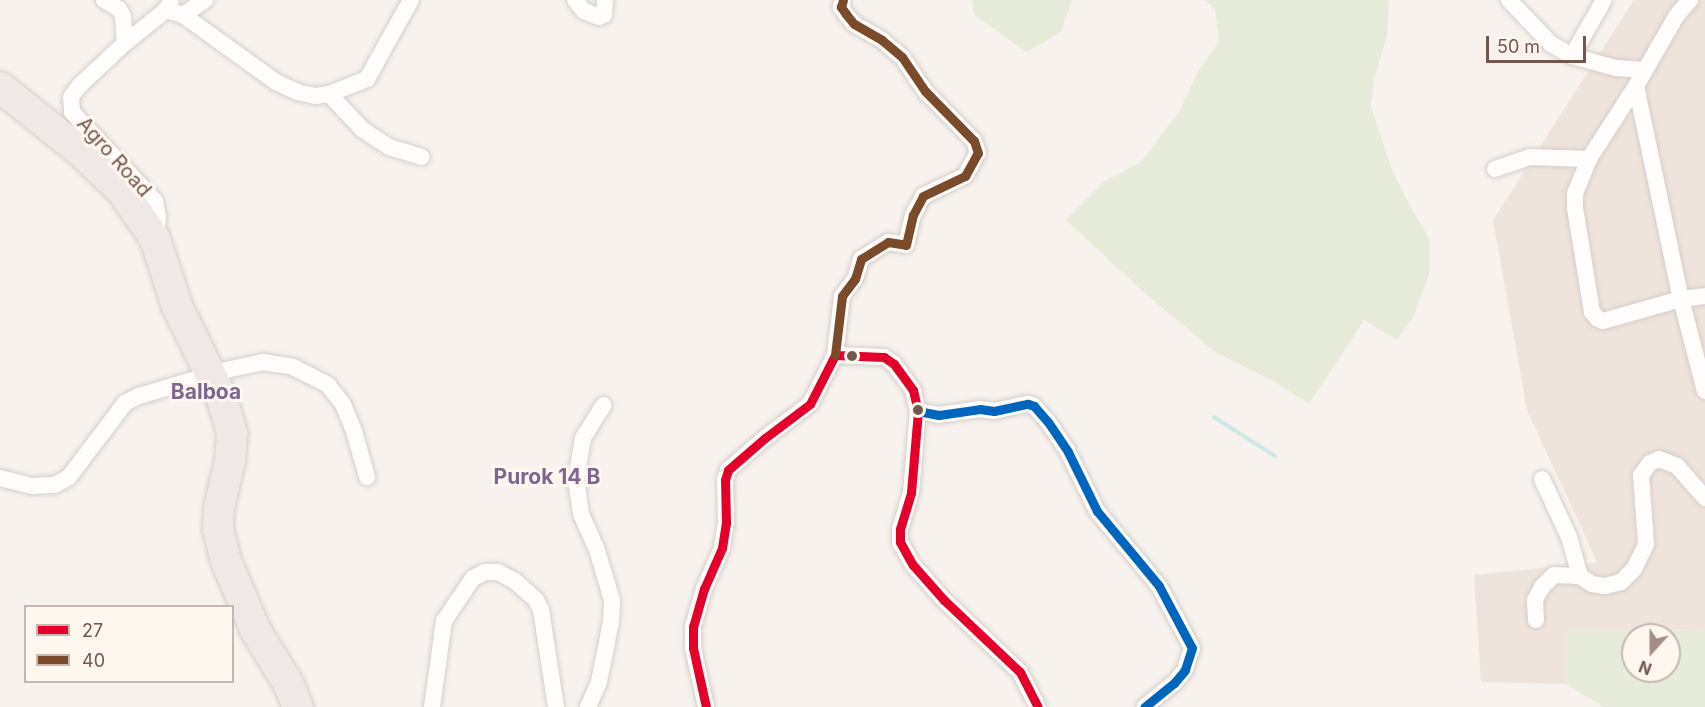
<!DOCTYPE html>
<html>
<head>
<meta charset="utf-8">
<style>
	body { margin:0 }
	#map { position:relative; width:1705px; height:707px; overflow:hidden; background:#f7f2ed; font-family:Inter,sans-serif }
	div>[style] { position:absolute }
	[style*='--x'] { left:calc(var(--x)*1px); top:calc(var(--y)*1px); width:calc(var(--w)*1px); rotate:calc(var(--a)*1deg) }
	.residential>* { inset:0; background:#efe4db }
	.green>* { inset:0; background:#e6ecd9 }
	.stream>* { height:4px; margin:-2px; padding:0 2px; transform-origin:2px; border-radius:2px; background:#d0e7e7 }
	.roads { filter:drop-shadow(0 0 2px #d6ceca) drop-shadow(0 0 2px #d6ceca) }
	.street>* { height:16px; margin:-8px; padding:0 8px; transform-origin:8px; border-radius:8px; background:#fefdfc }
	.highway>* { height:30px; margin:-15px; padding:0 15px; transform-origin:15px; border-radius:15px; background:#f0e8e6 }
	.bus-1>* { height:9px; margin:-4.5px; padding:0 4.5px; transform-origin:4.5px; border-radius:4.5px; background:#e4002b }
	.bus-2>* { height:9px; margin:-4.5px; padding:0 4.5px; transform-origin:4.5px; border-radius:4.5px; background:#7a4b2a }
	.bus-3>* { height:9px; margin:-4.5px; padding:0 4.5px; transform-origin:4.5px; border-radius:4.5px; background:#0065bd }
	.dots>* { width:16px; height:16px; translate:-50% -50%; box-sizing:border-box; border:3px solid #fef7f0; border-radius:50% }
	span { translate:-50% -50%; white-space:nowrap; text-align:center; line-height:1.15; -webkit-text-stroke:6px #fef7f0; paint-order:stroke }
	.street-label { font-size:20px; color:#74584e }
	.neighbourhood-label { font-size:21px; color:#7e6690; font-weight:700 }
	.legend { position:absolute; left:24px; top:605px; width:210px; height:78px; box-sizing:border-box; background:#fef7f0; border:2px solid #c7b7af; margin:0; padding:8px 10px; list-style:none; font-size:18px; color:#74584e }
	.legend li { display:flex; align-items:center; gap:12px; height:30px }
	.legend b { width:30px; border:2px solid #c7b7af }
	.north { position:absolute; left:1621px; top:623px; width:60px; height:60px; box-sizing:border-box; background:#fef7f0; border:2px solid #c7b7af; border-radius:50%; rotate:201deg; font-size:16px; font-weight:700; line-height:24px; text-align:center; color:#74584e }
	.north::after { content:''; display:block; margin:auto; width:21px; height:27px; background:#a28e86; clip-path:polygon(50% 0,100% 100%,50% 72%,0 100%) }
	.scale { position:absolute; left:1486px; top:36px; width:100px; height:27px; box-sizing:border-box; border:3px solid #74584e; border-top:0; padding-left:8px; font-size:18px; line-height:21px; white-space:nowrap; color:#74584e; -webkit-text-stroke:4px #fef7f0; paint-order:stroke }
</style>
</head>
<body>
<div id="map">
	<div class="residential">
		<i style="clip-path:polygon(1634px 0,1705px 0,1705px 629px,1568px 631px,1566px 684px,1481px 682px,1474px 575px,1597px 562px,1527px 410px,1493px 220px)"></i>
	</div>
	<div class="green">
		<i style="clip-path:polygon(972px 0,1072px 0,1061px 32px,1027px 52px,974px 15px)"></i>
		<i style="clip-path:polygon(1205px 0,1389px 0,1387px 36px,1374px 79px,1371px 106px,1392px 170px,1411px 208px,1430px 240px,1430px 271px,1414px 316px,1397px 340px,1364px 320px,1309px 404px,1275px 382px,1215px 352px,1139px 288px,1066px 220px,1105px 181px,1141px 162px,1178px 113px,1199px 70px,1219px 42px,1215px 9px)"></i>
		<i style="clip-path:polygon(evenodd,1705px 629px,1705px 707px,1604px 707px,1566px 684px,1567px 631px,1705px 629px,1633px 635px,1669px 635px,1669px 671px,1633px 671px,1633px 635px)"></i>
	</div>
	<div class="stream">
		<i style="--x:1214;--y:417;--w:72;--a:32.6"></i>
	</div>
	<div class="roads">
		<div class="street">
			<i style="--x:104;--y:0;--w:17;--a:31"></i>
			<i style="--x:119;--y:9;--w:8;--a:60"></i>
			<i style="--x:123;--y:16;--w:27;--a:86"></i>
			<i style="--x:125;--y:43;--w:62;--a:137"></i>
			<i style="--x:80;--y:85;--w:15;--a:127"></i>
			<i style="--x:71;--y:97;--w:15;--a:86"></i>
			<i style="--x:72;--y:112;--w:122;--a:47"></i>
			<i style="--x:155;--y:201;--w:16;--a:79"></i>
			<i style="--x:158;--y:217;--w:20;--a:96"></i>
			<i style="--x:575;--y:0;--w:14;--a:51"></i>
			<i style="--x:584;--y:11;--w:16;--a:22"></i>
			<i style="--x:599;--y:17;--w:5;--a:-22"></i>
			<i style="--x:604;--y:15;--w:15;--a:-86"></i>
			<i style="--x:1509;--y:0;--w:61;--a:46.3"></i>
			<i style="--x:1551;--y:44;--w:24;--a:30"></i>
			<i style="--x:1572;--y:56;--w:46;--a:15.3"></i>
			<i style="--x:1616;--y:68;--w:29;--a:4"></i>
			<i style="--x:1690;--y:0;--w:20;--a:131"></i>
			<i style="--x:1677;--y:15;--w:82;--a:120"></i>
			<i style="--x:1636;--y:86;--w:87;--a:122.8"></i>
			<i style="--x:1589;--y:159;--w:38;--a:112"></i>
			<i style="--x:1575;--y:194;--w:14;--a:90"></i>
			<i style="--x:1575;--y:208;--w:105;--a:80.7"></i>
			<i style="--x:1592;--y:312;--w:9;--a:49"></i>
			<i style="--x:1598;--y:319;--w:5;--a:22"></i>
			<i style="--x:1603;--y:321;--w:81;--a:-15.8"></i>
			<i style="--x:1681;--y:299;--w:24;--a:-7"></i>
			<i style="--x:166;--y:10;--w:18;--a:16"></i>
			<i style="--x:183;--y:15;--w:115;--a:35.8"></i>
			<i style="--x:276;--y:82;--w:23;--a:25"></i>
			<i style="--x:297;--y:92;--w:19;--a:12"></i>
			<i style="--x:316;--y:96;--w:13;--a:-9"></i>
			<i style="--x:329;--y:94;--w:41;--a:-21.5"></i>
			<i style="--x:367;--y:79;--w:90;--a:-60.9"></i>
			<i style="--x:183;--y:15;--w:27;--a:-34"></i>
			<i style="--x:125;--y:43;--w:53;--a:-38.8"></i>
			<i style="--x:166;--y:10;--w:10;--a:-61"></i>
			<i style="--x:1572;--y:56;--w:64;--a:-60.3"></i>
			<i style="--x:1636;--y:86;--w:218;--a:78.1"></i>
			<i style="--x:1681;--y:299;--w:95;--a:75.4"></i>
			<i style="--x:329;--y:94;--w:50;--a:46.6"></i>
			<i style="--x:363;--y:130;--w:31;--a:33"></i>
			<i style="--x:389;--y:147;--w:34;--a:17"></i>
			<i style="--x:1495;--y:169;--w:37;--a:-19"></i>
			<i style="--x:1530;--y:157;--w:59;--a:1.9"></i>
			<i style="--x:835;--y:355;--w:59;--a:-83.2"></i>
			<i style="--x:842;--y:296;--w:21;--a:-53"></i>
			<i style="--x:855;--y:279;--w:21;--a:-73"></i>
			<i style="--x:861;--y:259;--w:32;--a:-32"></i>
			<i style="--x:888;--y:242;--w:18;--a:9"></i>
			<i style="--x:906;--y:245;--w:31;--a:-77"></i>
			<i style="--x:913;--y:215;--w:21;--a:-62"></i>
			<i style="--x:923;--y:196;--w:47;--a:-25.5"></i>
			<i style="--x:965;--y:176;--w:26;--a:-61"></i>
			<i style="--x:978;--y:153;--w:13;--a:-108"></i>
			<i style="--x:974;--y:141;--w:70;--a:-134.4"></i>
			<i style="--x:925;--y:91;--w:41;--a:-124.1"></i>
			<i style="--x:902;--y:57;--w:26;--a:-140"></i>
			<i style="--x:882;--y:40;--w:32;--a:-150"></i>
			<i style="--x:854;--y:24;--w:13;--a:-129"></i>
			<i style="--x:846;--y:14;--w:9;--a:-126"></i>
			<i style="--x:841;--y:7;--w:7;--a:-74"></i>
			<i style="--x:918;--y:411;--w:21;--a:11"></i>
			<i style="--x:939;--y:415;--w:41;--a:-8.3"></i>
			<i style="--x:980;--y:409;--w:14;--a:8"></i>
			<i style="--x:994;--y:411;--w:35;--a:-12"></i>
			<i style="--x:1028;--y:404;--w:6;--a:18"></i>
			<i style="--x:1034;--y:406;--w:21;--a:49"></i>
			<i style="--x:1048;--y:422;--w:36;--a:56"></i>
			<i style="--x:1068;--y:452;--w:66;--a:63.8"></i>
			<i style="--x:1097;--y:511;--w:97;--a:50.4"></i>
			<i style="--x:1159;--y:586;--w:70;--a:62"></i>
			<i style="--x:1192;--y:648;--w:23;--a:108"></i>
			<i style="--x:1185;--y:670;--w:17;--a:130"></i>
			<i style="--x:1174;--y:683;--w:38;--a:141"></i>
			<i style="--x:0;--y:478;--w:34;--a:14"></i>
			<i style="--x:33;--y:486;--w:22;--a:-3"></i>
			<i style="--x:55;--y:485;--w:16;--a:-30"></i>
			<i style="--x:69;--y:477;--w:93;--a:-52.9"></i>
			<i style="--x:125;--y:403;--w:16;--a:-27"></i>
			<i style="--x:139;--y:396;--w:91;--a:-16.6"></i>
			<i style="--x:226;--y:370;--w:38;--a:-12"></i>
			<i style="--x:263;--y:362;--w:30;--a:9"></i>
			<i style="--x:293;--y:367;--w:39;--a:27"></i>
			<i style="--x:328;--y:385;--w:24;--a:52"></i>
			<i style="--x:343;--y:404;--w:29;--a:68"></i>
			<i style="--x:354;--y:431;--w:48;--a:74.2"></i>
			<i style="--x:1542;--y:479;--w:64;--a:65"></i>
			<i style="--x:1569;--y:537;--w:41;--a:74.2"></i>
			<i style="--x:1536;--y:620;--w:20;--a:-93"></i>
			<i style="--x:1535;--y:600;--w:15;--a:-62"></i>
			<i style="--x:1542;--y:587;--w:17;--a:-45"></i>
			<i style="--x:1554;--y:575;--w:26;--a:2"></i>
			<i style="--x:1580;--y:576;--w:14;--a:34"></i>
			<i style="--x:1592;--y:584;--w:13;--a:9"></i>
			<i style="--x:1605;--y:586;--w:16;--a:-14"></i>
			<i style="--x:1621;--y:582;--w:18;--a:-45"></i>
			<i style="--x:1634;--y:569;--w:28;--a:-64"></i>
			<i style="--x:1646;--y:544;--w:69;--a:-94.1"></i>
			<i style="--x:1641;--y:475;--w:15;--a:-53"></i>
			<i style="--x:1650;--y:463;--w:10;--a:-24"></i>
			<i style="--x:1659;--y:459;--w:19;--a:21"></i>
			<i style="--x:1677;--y:466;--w:43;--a:48.8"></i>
			<i style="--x:432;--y:707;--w:87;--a:-82.1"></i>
			<i style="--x:444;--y:621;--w:52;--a:-56"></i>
			<i style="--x:473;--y:578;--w:13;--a:-27"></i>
			<i style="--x:485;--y:572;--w:13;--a:0"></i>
			<i style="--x:498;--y:572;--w:19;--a:28"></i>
			<i style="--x:515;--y:581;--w:28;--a:42"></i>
			<i style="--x:536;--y:600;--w:11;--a:63"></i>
			<i style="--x:541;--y:610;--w:98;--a:81.2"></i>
			<i style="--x:588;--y:707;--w:27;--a:-66"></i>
			<i style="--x:599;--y:682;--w:61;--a:-78.7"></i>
			<i style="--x:611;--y:622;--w:22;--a:-87"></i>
			<i style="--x:612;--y:600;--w:52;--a:-106.7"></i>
			<i style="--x:597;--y:550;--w:39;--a:-114"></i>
			<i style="--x:581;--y:514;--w:35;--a:-98"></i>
			<i style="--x:576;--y:479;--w:42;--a:-80.3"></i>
			<i style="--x:583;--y:438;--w:39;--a:-58"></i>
			<i style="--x:706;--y:707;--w:60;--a:-102.4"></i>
			<i style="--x:693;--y:648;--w:21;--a:-90"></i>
			<i style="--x:693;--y:627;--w:40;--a:-74"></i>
			<i style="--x:704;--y:589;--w:45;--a:-66.3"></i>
			<i style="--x:722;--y:548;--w:25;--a:-81"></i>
			<i style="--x:726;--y:523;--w:43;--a:-91.3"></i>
			<i style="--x:725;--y:480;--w:10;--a:-73"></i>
			<i style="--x:728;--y:470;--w:49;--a:-40.9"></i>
			<i style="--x:765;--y:438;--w:56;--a:-37.1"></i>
			<i style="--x:810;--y:404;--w:55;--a:-63"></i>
			<i style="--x:835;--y:355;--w:49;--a:2.3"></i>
			<i style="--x:884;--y:357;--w:12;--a:35"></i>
			<i style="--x:894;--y:364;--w:32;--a:54"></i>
			<i style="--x:913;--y:390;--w:22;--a:77"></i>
			<i style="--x:918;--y:411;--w:82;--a:94.9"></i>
			<i style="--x:911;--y:493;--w:38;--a:107"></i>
			<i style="--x:900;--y:529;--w:13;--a:90"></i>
			<i style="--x:900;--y:542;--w:26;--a:61"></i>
			<i style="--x:913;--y:565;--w:47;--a:48.5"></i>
			<i style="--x:944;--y:600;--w:105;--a:43.5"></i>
			<i style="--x:1020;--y:672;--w:39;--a:63"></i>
		</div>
		<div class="highway">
			<i style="--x:0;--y:87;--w:104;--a:38.7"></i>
			<i style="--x:81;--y:152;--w:57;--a:43.6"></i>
			<i style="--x:122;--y:191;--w:58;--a:55.5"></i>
			<i style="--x:155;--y:239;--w:71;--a:71.8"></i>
			<i style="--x:177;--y:306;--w:100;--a:63.9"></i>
			<i style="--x:221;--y:396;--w:39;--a:73"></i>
			<i style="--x:232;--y:433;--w:28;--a:94"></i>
			<i style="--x:230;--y:461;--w:48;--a:103.2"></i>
			<i style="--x:219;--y:508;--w:21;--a:93"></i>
			<i style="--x:218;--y:529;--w:33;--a:76"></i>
			<i style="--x:226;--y:561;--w:76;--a:66.8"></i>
			<i style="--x:256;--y:631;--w:63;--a:58.6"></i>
			<i style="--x:289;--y:685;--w:24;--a:68"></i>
		</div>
	</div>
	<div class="bus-1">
		<i style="--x:706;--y:707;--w:60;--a:-102.4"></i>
		<i style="--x:693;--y:648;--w:21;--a:-90"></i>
		<i style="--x:693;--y:627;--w:40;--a:-74"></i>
		<i style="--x:704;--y:589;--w:45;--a:-66.3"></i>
		<i style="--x:722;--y:548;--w:25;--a:-81"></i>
		<i style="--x:726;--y:523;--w:43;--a:-91.3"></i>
		<i style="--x:725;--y:480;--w:10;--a:-73"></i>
		<i style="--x:728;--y:470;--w:49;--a:-40.9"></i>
		<i style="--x:765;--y:438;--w:56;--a:-37.1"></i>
		<i style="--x:810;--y:404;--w:55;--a:-63"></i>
		<i style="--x:835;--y:355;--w:49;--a:2.3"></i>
		<i style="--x:884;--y:357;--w:12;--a:35"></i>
		<i style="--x:894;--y:364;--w:32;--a:54"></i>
		<i style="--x:913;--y:390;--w:22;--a:77"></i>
		<i style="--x:918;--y:411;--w:82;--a:94.9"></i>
		<i style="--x:911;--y:493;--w:38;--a:107"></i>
		<i style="--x:900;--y:529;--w:13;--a:90"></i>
		<i style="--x:900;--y:542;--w:26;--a:61"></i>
		<i style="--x:913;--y:565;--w:47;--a:48.5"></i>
		<i style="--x:944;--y:600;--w:105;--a:43.5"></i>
		<i style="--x:1020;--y:672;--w:39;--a:63"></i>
	</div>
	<div class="bus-2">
		<i style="--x:835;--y:355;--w:59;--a:-83.2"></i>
		<i style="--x:842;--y:296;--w:21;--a:-53"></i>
		<i style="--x:855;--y:279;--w:21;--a:-73"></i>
		<i style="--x:861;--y:259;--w:32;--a:-32"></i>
		<i style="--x:888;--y:242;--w:18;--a:9"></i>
		<i style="--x:906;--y:245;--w:31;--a:-77"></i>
		<i style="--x:913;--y:215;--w:21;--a:-62"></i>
		<i style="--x:923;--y:196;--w:47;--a:-25.5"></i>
		<i style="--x:965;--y:176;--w:26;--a:-61"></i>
		<i style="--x:978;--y:153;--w:13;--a:-108"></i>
		<i style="--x:974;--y:141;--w:70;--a:-134.4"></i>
		<i style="--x:925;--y:91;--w:41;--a:-124.1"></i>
		<i style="--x:902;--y:57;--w:26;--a:-140"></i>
		<i style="--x:882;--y:40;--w:32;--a:-150"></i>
		<i style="--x:854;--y:24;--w:13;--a:-129"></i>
		<i style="--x:846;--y:14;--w:9;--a:-126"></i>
		<i style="--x:841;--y:7;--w:7;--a:-74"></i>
	</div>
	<div class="bus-3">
		<i style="--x:918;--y:411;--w:21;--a:11"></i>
		<i style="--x:939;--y:415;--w:41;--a:-8.3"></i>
		<i style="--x:980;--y:409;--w:14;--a:8"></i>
		<i style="--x:994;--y:411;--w:35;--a:-12"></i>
		<i style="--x:1028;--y:404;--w:6;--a:18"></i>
		<i style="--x:1034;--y:406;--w:21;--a:49"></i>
		<i style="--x:1048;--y:422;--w:36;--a:56"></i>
		<i style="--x:1068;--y:452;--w:66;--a:63.8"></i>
		<i style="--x:1097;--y:511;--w:97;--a:50.4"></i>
		<i style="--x:1159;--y:586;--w:70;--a:62"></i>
		<i style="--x:1192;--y:648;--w:23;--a:108"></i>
		<i style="--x:1185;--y:670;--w:17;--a:130"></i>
		<i style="--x:1174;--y:683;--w:38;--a:141"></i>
	</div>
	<div class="dots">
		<i style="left:852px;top:356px;background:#74584e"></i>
		<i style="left:918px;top:410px;background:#74584e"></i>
	</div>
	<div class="street-label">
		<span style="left:114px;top:157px;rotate:48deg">Agro Road</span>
	</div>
	<div class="neighbourhood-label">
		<span style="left:206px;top:392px">Balboa</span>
		<span style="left:547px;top:477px">Purok 14 B</span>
	</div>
	<ul class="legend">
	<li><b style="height:8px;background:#e4002b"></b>27</li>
	<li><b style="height:8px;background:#7a4b2a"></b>40</li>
	</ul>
	<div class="north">N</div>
	<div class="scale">50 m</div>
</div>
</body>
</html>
